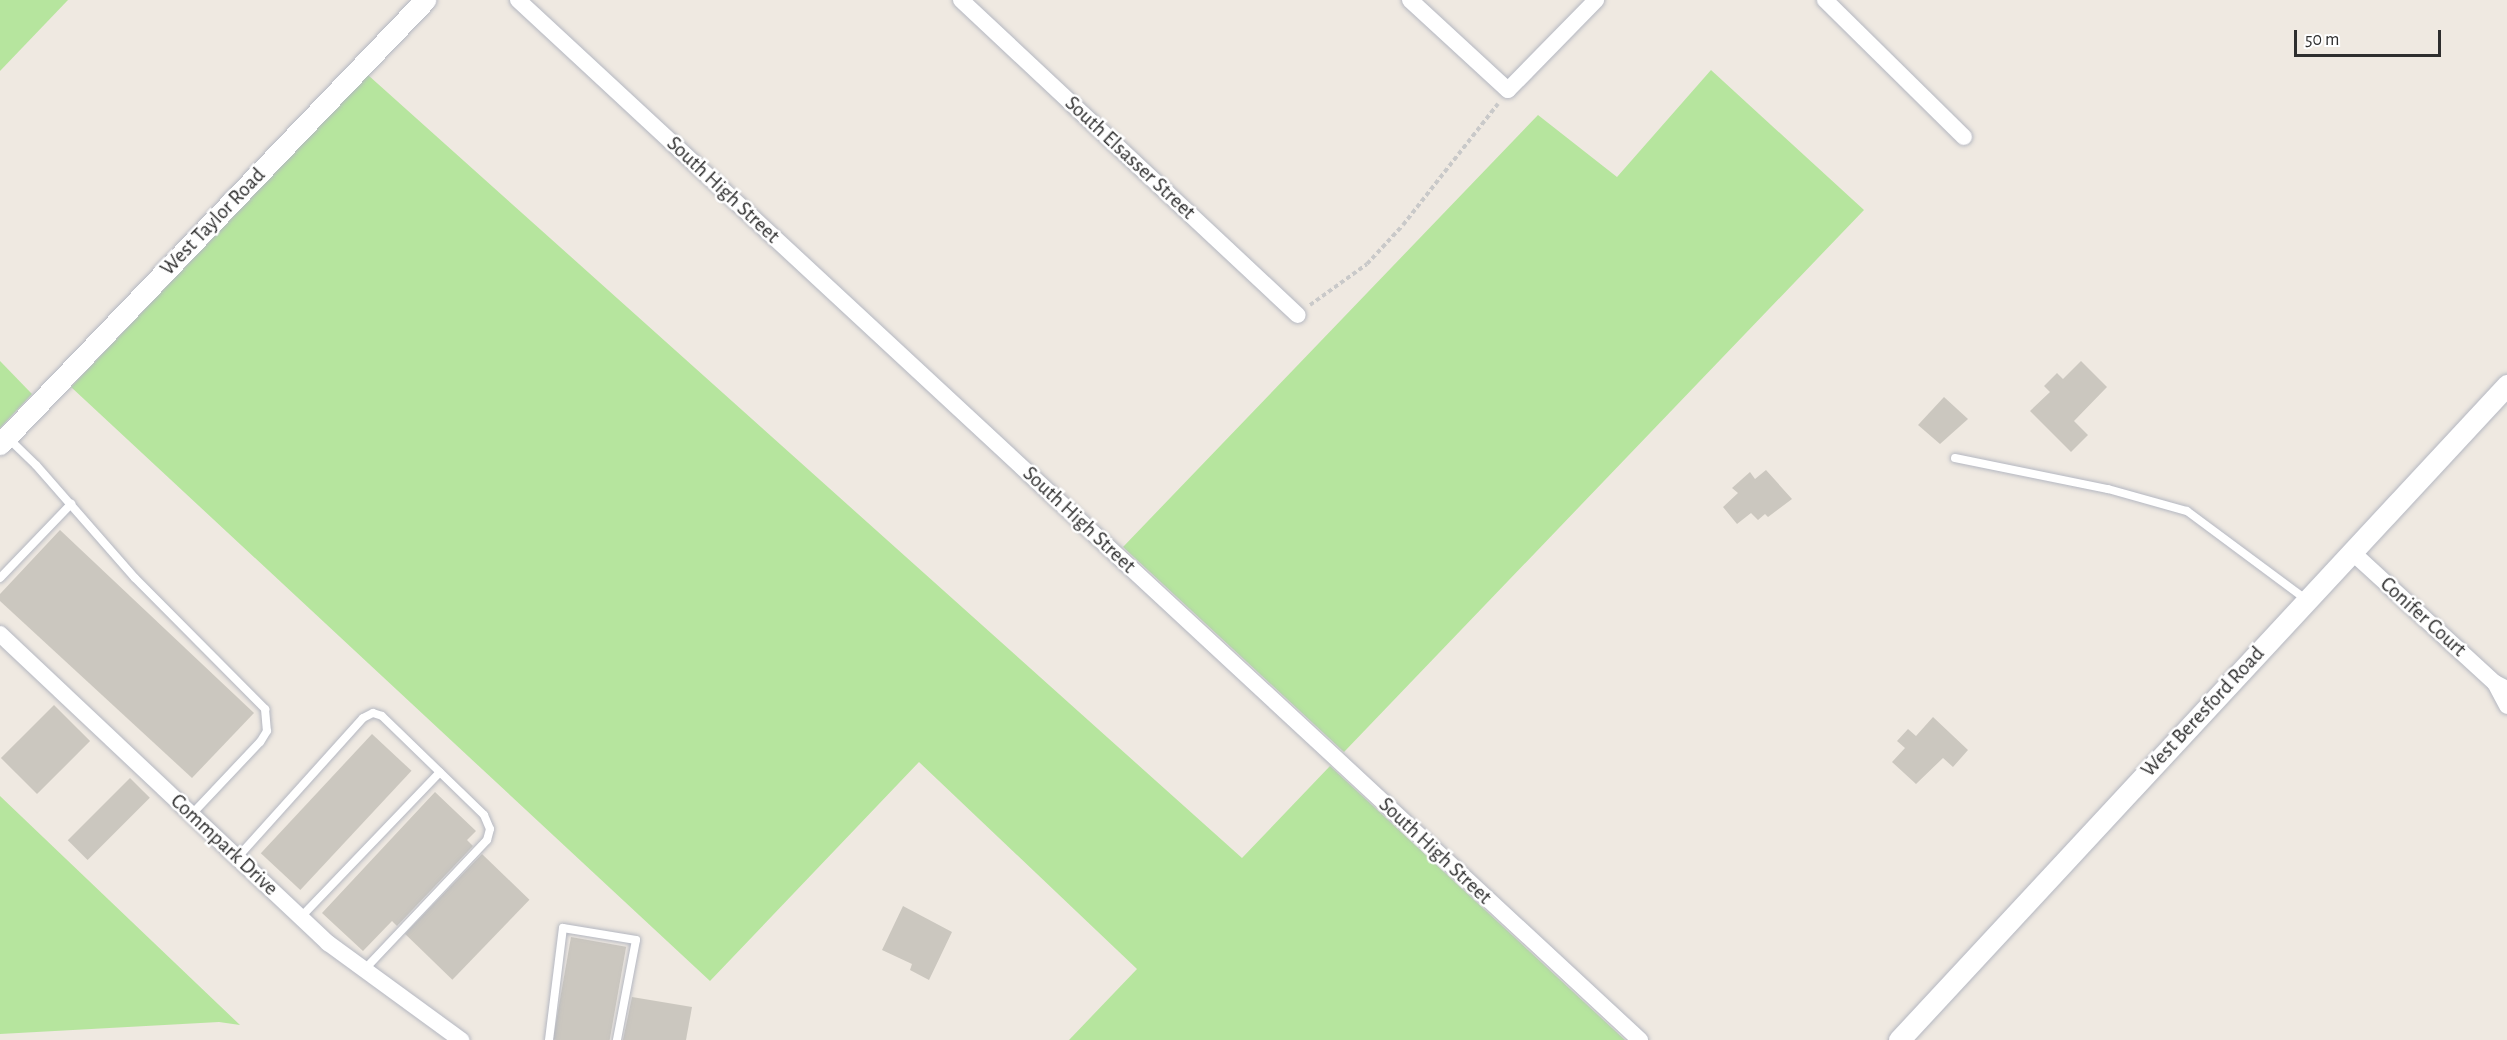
<!DOCTYPE html>
<html>
<head>
<meta charset="utf-8">
<style>
	body { margin:0 }
	#map { position:relative; width:2507px; height:1040px; overflow:hidden; background:#efe9e1; font-family:"Alegreya Sans",sans-serif }
	div>[style] { position:absolute }
	[style*='--x'] { left:calc(var(--x)*1px); top:calc(var(--y)*1px); width:calc(var(--w)*1px); rotate:calc(var(--a)*1deg) }
	.green>* { inset:0; background:#b6e59e }
	.building>* { inset:0; background:#cbc7bf; transform-origin:0 0 }
	.path>* { height:4px; margin-top:-2px; transform-origin:0; background:repeating-linear-gradient(90deg,#c9c9c9 0 4.5px,transparent 0 7.5px) }
	.roads { filter:drop-shadow(0 0 2px #b4b7c1) drop-shadow(0 0 2px #b4b7c1) }
	.service>* { height:8px; margin:-4px; padding:0 4px; transform-origin:4px; border-radius:4px; background:#fff }
	.minor>* { height:16px; margin:-8px; padding:0 8px; transform-origin:8px; border-radius:8px; background:#fff }
	.tertiary>* { height:21px; margin:-10.5px; padding:0 10.5px; transform-origin:10.5px; border-radius:10.5px; background:#fff }
	span { translate:-50% -50%; white-space:nowrap; text-align:center; line-height:1.15; -webkit-text-stroke:5px #fff; paint-order:stroke }
	.street-label { font-size:21px; color:#2e2e2e }
	.scale { position:absolute; left:2294px; top:30px; width:147px; height:27px; box-sizing:border-box; border:3px solid #2e2e2e; border-top:0; padding-left:8px; font-size:18px; line-height:21px; white-space:nowrap; color:#2e2e2e; -webkit-text-stroke:4px #fff; paint-order:stroke }
</style>
</head>
<body>
<div id="map">
	<div class="green">
		<i style="clip-path:polygon(0 0,68px 0,0 71px)"></i>
		<i style="clip-path:polygon(1711px 70px,1864px 210px,1344px 752px,1123px 547px,1538px 115px,1617px 177px)"></i>
		<i style="clip-path:polygon(368px 75px,1242px 858px,1330px 766px,1625px 1040px,1069px 1040px,1137px 969px,919px 762px,710px 981px,71px 387px)"></i>
		<i style="clip-path:polygon(0 361px,32px 394px,0 428px)"></i>
		<i style="clip-path:polygon(0 796px,240px 1025px,219px 1022px,0 1034px)"></i>
	</div>
	<div class="building">
		<i style="clip-path:polygon(2081px 361px,2107px 387px,2074px 421px,2088px 435px,2071px 452px,2030px 411px,2050px 392px,2044px 386px,2057px 373px,2063px 379px)"></i>
		<i style="clip-path:polygon(1944px 397px,1968px 419px,1940px 444px,1918px 425px)"></i>
		<i style="clip-path:polygon(1766px 470px,1792px 499px,1768px 517px,1765px 514px,1758px 520px,1751px 513px,1737px 524px,1723px 507px,1738px 493px,1732px 488px,1750px 472px,1755px 479px)"></i>
		<i style="clip-path:polygon(60px 530px,254px 713px,192px 778px,0 601px,0 594px)"></i>
		<i style="left:54px;top:705px;width:51px;height:75px;rotate:45deg"></i>
		<i style="clip-path:polygon(1933px 717px,1968px 750px,1953px 767px,1943px 758px,1916px 784px,1892px 762px,1905px 748px,1897px 741px,1908px 729px,1916px 736px)"></i>
		<i style="left:372px;top:734px;width:54px;height:163px;rotate:43deg"></i>
		<i style="left:130px;top:778px;width:28px;height:88px;rotate:45deg"></i>
		<i style="clip-path:polygon(435px 792px,476px 831px,467px 840px,473px 846px,397px 926px,392px 921px,363px 951px,322px 913px)"></i>
		<i style="left:482px;top:854px;width:66px;height:111px;rotate:44deg"></i>
		<i style="clip-path:polygon(903px 906px,952px 932px,929px 980px,910px 970px,912px 964px,882px 950px)"></i>
		<i style="left:571px;top:937px;width:56px;height:104px;rotate:10deg"></i>
		<i style="clip-path:polygon(632px 997px,692px 1007px,686px 1040px,623px 1040px)"></i>
	</div>
	<div class="path">
		<i style="--x:1310;--y:305;--w:70;--a:-35.7"></i>
		<i style="--x:1367;--y:264;--w:53;--a:-47.3"></i>
		<i style="--x:1403;--y:225;--w:154;--a:-51.9"></i>
	</div>
	<div class="roads">
		<div class="service">
			<i style="--x:8;--y:438;--w:39;--a:44"></i>
			<i style="--x:36;--y:465;--w:150;--a:48.8"></i>
			<i style="--x:135;--y:578;--w:185;--a:45.2"></i>
			<i style="--x:265;--y:709;--w:22;--a:85"></i>
			<i style="--x:267;--y:731;--w:13;--a:122"></i>
			<i style="--x:260;--y:742;--w:100;--a:133.4"></i>
			<i style="--x:1955;--y:458;--w:156;--a:11.5"></i>
			<i style="--x:2108;--y:489;--w:82;--a:15.6"></i>
			<i style="--x:2187;--y:511;--w:149;--a:36.6"></i>
			<i style="--x:0;--y:578;--w:103;--a:-46.2"></i>
			<i style="--x:237;--y:858;--w:188;--a:-48"></i>
			<i style="--x:363;--y:718;--w:11;--a:-27"></i>
			<i style="--x:373;--y:713;--w:9;--a:18"></i>
			<i style="--x:382;--y:716;--w:142;--a:44.1"></i>
			<i style="--x:484;--y:815;--w:15;--a:67"></i>
			<i style="--x:490;--y:829;--w:11;--a:105"></i>
			<i style="--x:487;--y:840;--w:179;--a:133.4"></i>
			<i style="--x:300;--y:918;--w:202;--a:-46.2"></i>
			<i style="--x:549;--y:1040;--w:113;--a:-82.9"></i>
			<i style="--x:563;--y:928;--w:74;--a:9.3"></i>
			<i style="--x:636;--y:940;--w:102;--a:100.8"></i>
		</div>
		<div class="minor">
			<i style="--x:518;--y:0;--w:1530;--a:42.83"></i>
			<i style="--x:961;--y:0;--w:461;--a:43.1"></i>
			<i style="--x:1410;--y:0;--w:133;--a:42.6"></i>
			<i style="--x:1508;--y:90;--w:126;--a:-45.6"></i>
			<i style="--x:1825;--y:0;--w:195;--a:44.6"></i>
			<i style="--x:2352;--y:552;--w:194;--a:42.5"></i>
			<i style="--x:2495;--y:683;--w:13;--a:27"></i>
			<i style="--x:0;--y:634;--w:451;--a:43.3"></i>
			<i style="--x:328;--y:943;--w:165;--a:36.1"></i>
			<i style="--x:2495;--y:683;--w:26;--a:62"></i>
		</div>
		<div class="tertiary">
			<i style="--x:0;--y:444;--w:615;--a:-46.25"></i>
			<i style="--x:1899;--y:1040;--w:894;--a:-47.13"></i>
		</div>
	</div>
	<div class="street-label">
		<span style="left:1130px;top:158px;rotate:43deg">South Elsasser Street</span>
		<span style="left:723px;top:190px;rotate:43deg">South High Street</span>
		<span style="left:213px;top:222px;rotate:-46deg">West Taylor Road</span>
		<span style="left:1079px;top:520px;rotate:43deg">South High Street</span>
		<span style="left:2423px;top:617px;rotate:42deg">Conifer Court</span>
		<span style="left:2203px;top:712px;rotate:-47deg">West Beresford Road</span>
		<span style="left:224px;top:845px;rotate:43deg">Commpark Drive</span>
		<span style="left:1435px;top:851px;rotate:43deg">South High Street</span>
	</div>
	<div class="scale">50 m</div>
</div>
</body>
</html>
